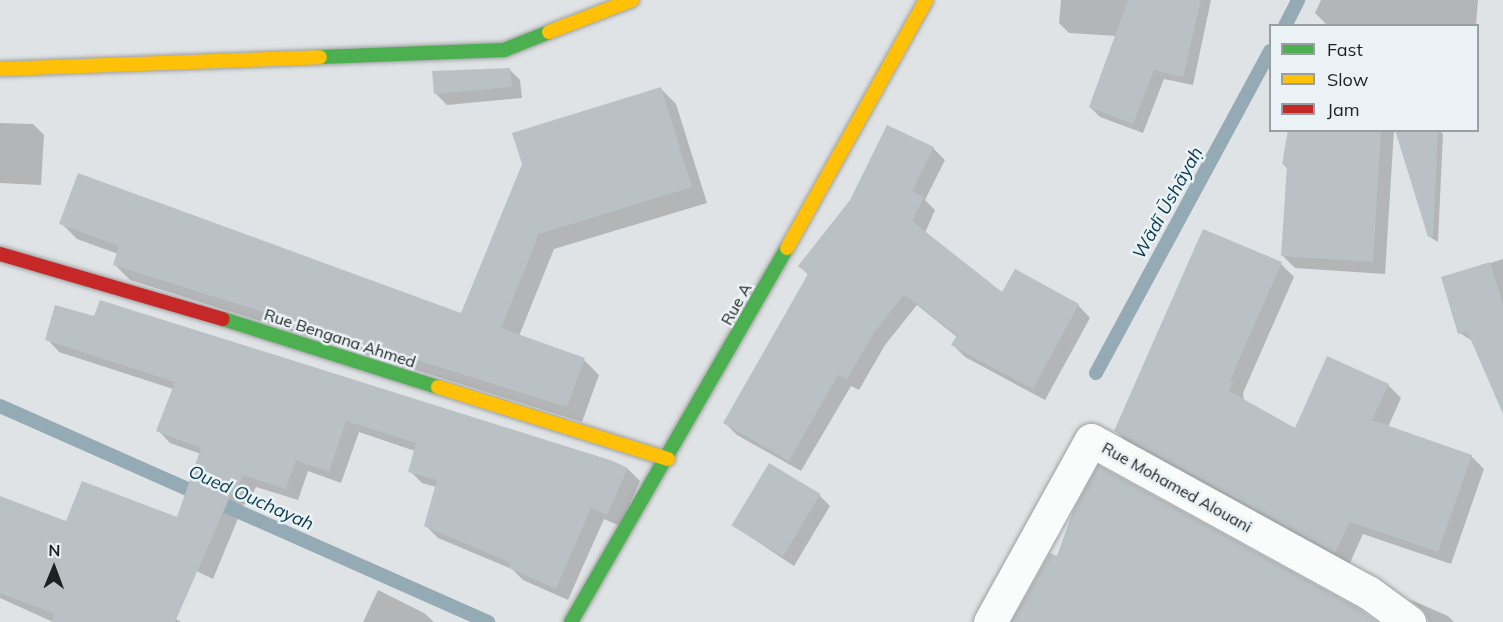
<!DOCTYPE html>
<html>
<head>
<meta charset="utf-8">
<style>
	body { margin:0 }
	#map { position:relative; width:1503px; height:622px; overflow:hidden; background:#e0e3e5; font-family:Mulish,sans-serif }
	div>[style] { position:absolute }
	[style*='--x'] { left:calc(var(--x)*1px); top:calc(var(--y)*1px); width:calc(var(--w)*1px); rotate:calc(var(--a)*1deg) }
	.shadow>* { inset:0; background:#0003 }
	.stream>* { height:14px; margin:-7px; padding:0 7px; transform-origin:7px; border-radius:7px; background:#94abb5 }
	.building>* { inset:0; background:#bac1c5; transform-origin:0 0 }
	.roads { filter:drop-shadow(0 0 2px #9da0a1) drop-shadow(0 0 2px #9da0a1) }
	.street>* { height:33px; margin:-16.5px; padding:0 16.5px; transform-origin:16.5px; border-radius:16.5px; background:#fafbfb }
	.fast>* { height:14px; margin:-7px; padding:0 7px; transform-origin:7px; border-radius:7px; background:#4caf50 }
	.slow>* { height:14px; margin:-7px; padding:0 7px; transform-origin:7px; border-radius:7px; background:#ffc107 }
	.jam>* { height:14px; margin:-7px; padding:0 7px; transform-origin:7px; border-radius:7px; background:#c62828 }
	span { translate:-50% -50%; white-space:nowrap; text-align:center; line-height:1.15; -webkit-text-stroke:5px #eaf2f5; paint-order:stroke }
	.street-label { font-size:16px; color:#1e2122 }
	.water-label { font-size:18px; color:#0b3b4b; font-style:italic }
	.legend { position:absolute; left:1269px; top:24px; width:210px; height:108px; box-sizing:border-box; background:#eaf2f5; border:2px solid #989ea1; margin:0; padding:8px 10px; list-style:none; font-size:18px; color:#1e2122 }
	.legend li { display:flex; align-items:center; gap:12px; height:30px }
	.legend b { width:30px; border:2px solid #989ea1 }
	.north { position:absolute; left:24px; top:538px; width:60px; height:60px; -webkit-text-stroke:4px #eaf2f5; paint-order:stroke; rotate:1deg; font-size:16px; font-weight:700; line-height:24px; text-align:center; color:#1e2122 }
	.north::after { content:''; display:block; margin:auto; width:21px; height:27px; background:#1e2122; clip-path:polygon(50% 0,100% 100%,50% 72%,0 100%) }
</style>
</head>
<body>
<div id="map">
	<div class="shadow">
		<i style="clip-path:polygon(1061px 0,1211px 0,1193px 85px,1164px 79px,1143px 133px,1100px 117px,1090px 107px,1117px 36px,1069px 33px,1059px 23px)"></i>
		<i style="clip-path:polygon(1321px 0,1478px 0,1476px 26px,1328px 26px,1315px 13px)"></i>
		<i style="clip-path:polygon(509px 69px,520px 80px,522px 98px,447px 105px,436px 94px)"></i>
		<i style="clip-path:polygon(661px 89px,676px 104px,707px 203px,554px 249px,519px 336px,584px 360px,599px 375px,582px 422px,130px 280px,114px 264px,118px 254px,77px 239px,61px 223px,462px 315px)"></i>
		<i style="clip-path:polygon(0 123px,33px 124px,44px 135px,41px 185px,0 183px)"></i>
		<i style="clip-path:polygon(1290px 130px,1394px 130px,1385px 274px,1295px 268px,1282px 255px,1288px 169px,1283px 164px)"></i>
		<i style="clip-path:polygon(1396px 130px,1439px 130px,1443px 134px,1438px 242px,1430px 237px)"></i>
		<i style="clip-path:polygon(933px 148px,945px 160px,925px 200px,935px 210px,925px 233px,1002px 295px,1078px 305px,1090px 318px,1045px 400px,965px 357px,953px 345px,957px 337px,917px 305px,885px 345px,859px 390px,851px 386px,801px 471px,737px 435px,725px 423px,809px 276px,800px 266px)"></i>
		<i style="clip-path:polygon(1503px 259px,1503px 404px,1474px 342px,1460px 333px,1443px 278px)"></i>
		<i style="clip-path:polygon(1281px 264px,1294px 277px,1243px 393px,1244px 401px,1295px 430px,1388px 385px,1401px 398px,1388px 427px,1471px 456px,1484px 469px,1451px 564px,1363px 534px,1349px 565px,1129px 444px,1116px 431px)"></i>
		<i style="clip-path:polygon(101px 302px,628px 469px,640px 481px,620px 526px,604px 519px,568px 600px,523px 580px,512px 569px,438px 538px,426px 526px,436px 487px,422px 483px,410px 471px,415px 451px,359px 432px,341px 483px,308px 471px,298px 500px,256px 487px,247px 505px,244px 504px,213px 579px,124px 536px,102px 576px,181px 622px,53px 622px,0 598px,0 497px,67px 523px,178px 519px,201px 454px,170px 443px,158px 430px,173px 389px,59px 352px,47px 339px,95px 318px)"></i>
		<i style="clip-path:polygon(819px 495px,830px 506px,794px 566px,734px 526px)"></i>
		<i style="clip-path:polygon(378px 590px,424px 613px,434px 622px,363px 622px)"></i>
		<i style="clip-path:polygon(1409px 599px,1448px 616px,1454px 622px,1429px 622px,1424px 611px)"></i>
	</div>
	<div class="stream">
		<i style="--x:1285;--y:26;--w:29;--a:-63"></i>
		<i style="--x:1096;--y:373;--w:366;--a:-61.6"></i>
		<i style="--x:0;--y:406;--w:534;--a:23.88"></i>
	</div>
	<div class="building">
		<i style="clip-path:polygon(1128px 0,1201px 0,1183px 77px,1154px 70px,1133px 124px,1089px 107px)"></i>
		<i style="clip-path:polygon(510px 68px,512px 87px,434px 94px,432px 71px)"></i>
		<i style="clip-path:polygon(661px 87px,692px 187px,539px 234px,501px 328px,585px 358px,567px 407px,113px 265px,119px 246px,59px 224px,78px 173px,461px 313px,522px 164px,512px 133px)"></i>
		<i style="clip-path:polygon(887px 125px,934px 147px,912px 191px,924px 197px,912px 221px,1002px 292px,1015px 269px,1079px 304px,1033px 389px,951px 345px,957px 335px,904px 294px,874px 333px,847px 379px,838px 375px,789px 461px,723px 423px,808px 274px,798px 266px,850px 200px)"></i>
		<i style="clip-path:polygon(1288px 130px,1381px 130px,1373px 262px,1281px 256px,1287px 165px,1282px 164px)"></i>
		<i style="clip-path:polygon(1395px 130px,1438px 130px,1433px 237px,1428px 237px)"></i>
		<i style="clip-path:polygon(1203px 229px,1282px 262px,1230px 380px,1233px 382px,1229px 391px,1295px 428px,1327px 356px,1389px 384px,1372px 420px,1472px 455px,1438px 552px,1350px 522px,1335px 553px,1114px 431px)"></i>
		<i style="clip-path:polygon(1490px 262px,1503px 305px,1503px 414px,1467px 331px,1458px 334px,1441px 277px)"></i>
		<i style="clip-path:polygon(100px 300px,613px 461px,628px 468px,607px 515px,591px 508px,556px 589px,509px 568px,511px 563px,424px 526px,437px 480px,408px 472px,416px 443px,346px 421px,329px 472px,296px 460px,286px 489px,243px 475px,235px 493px,232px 492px,175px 622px,51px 622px,55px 614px,0 593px,0 496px,66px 521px,82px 481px,177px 517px,201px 448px,156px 431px,175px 382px,45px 340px,55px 305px,94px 316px)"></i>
		<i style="left:769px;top:463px;width:60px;height:73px;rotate:31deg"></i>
		<i style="clip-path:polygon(1098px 465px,1358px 608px,1377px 622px,1011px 622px,1050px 553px,1057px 556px,1073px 511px)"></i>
	</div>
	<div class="roads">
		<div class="street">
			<i style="--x:990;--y:622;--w:208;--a:-61"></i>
			<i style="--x:1091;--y:440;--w:316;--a:28.8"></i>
			<i style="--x:1368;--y:592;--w:51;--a:36.2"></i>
		</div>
		<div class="fast">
			<i style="--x:320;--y:57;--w:184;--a:-2.2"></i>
			<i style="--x:504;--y:50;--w:48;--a:-21.8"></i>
			<i style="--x:223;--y:319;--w:225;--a:17.6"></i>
			<i style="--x:571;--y:622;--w:432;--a:-60"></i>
		</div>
		<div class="slow">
			<i style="--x:549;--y:32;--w:89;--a:-21.1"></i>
			<i style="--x:0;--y:69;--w:320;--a:-2.1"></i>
			<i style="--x:787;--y:248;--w:284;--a:-60.7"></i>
			<i style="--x:438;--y:387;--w:241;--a:17.4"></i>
		</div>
		<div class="jam">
			<i style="--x:0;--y:254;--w:232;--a:16.3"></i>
		</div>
	</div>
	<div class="street-label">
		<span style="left:736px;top:304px;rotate:-61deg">Rue A</span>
		<span style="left:340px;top:338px;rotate:18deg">Rue Bengana Ahmed</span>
		<span style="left:1177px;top:487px;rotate:29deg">Rue Mohamed Alouani</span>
	</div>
	<div class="water-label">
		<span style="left:1168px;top:203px;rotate:-61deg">Wādī Ūshāyaḥ</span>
		<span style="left:251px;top:498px;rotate:24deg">Oued Ouchayah</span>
	</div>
	<ul class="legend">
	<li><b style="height:8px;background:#4caf50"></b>Fast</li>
	<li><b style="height:8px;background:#ffc107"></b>Slow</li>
	<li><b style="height:8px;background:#c62828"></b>Jam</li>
	</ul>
	<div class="north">N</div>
</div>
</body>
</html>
